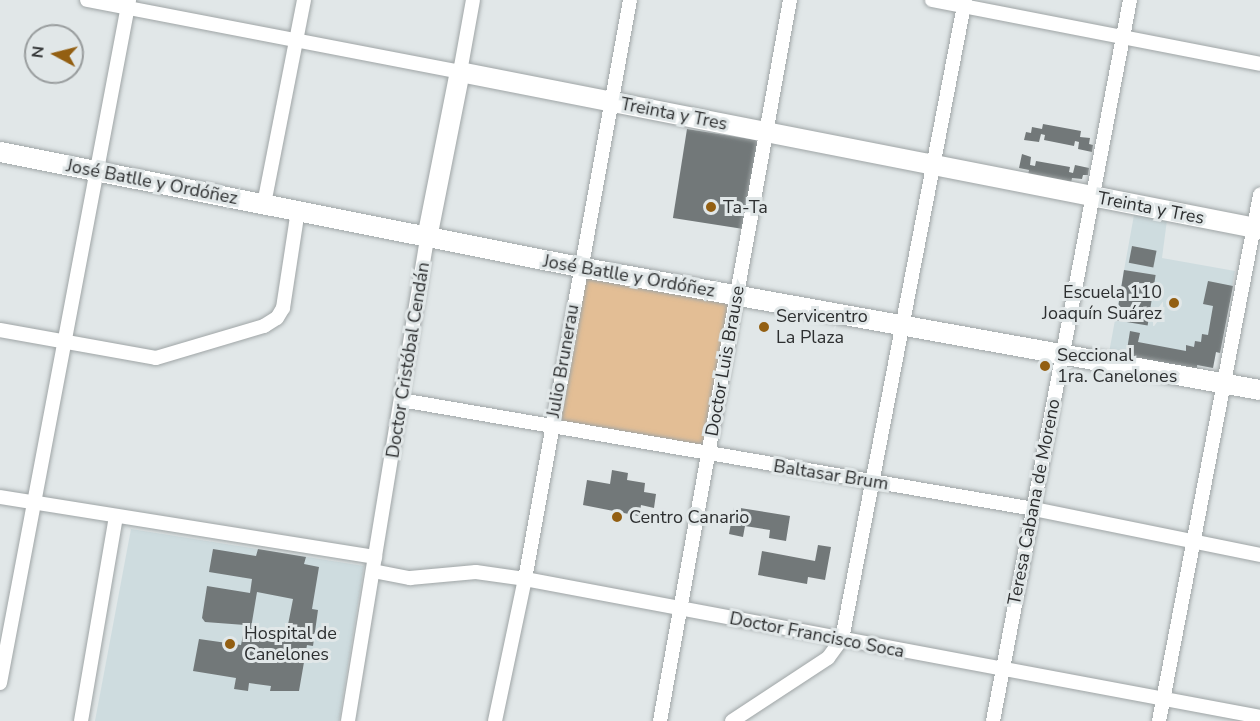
<!DOCTYPE html>
<html>
<head>
<meta charset="utf-8">
<style>
	body { margin:0 }
	#map { position:relative; width:1260px; height:721px; overflow:hidden; background:#e1e7e8; font-family:"Nunito Sans",sans-serif }
	div>[style] { position:absolute }
	[style*='--x'] { left:calc(var(--x)*1px); top:calc(var(--y)*1px); width:calc(var(--w)*1px); rotate:calc(var(--a)*1deg) }
	.built>* { inset:0; background:#cedcdf }
	.green>* { inset:0; background:#e3be95; transform-origin:0 0 }
	.building>* { inset:0; background:#727879; transform-origin:0 0 }
	.roads { filter:drop-shadow(0 0 2px #9fa5a6) drop-shadow(0 0 2px #9fa5a6) }
	.street>* { height:14px; margin:-7px; padding:0 7px; transform-origin:7px; border-radius:7px; background:#fff }
	.secondary>* { height:20px; margin:-10px; padding:0 10px; transform-origin:10px; border-radius:10px; background:#fff }
	.dots>* { width:16px; height:16px; translate:-50% -50%; box-sizing:border-box; border:3px solid #e1e7e8; border-radius:50% }
	span { translate:-50% -50%; white-space:nowrap; text-align:center; line-height:1.15; -webkit-text-stroke:6px #e1e7e8; paint-order:stroke }
	.street-label { font-size:18px; color:#2d2f30 }
	.poi-label { font-size:18px; color:#2d2f30 }
	.left { translate:0 -50%; text-align:left }
	.right { translate:-100% -50%; text-align:right }
	.north { position:absolute; left:24px; top:24px; width:60px; height:60px; box-sizing:border-box; background:#e1e7e8; border:2px solid #999d9e; border-radius:50%; rotate:277deg; font-size:16px; font-weight:700; line-height:24px; text-align:center; color:#2d2f30 }
	.north::after { content:''; display:block; margin:auto; width:21px; height:27px; background:#935f12; clip-path:polygon(50% 0,100% 100%,50% 72%,0 100%) }
</style>
</head>
<body>
<div id="map">
	<div class="built">
		<i style="clip-path:polygon(1134px 215px,1167px 220px,1162px 258px,1235px 271px,1220px 353px,1216px 352px,1213px 368px,1198px 365px,1197px 369px,1109px 353px)"></i>
		<i style="clip-path:polygon(131px 529px,364px 566px,339px 721px,95px 721px)"></i>
	</div>
	<div class="green">
		<i style="left:583px;top:274px;width:151px;height:150px;rotate:10deg"></i>
	</div>
	<div class="building">
		<i style="clip-path:polygon(1043px 124px,1081px 131px,1080px 137px,1090px 138px,1089px 144px,1093px 145px,1092px 152px,1078px 149px,1079px 142px,1075px 141px,1074px 146px,1044px 140px,1045px 135px,1041px 134px,1039px 142px,1024px 140px,1026px 132px,1031px 133px,1032px 127px,1042px 129px)"></i>
		<i style="left:687px;top:129px;width:73px;height:90px;rotate:9deg"></i>
		<i style="clip-path:polygon(1022px 154px,1031px 157px,1030px 165px,1035px 166px,1036px 161px,1070px 167px,1069px 172px,1073px 173px,1075px 165px,1089px 168px,1088px 175px,1083px 175px,1082px 179px,1072px 178px,1071px 183px,1028px 175px,1029px 170px,1019px 168px)"></i>
		<i style="left:1132px;top:246px;width:25px;height:17px;rotate:11deg"></i>
		<i style="left:1124px;top:270px;width:32px;height:51px;rotate:9deg"></i>
		<i style="clip-path:polygon(1208px 281px,1233px 286px,1220px 353px,1216px 352px,1213px 368px,1197px 365px,1197px 369px,1126px 356px,1130px 331px,1140px 333px,1138px 342px,1186px 351px,1186px 345px,1194px 347px,1195px 341px,1201px 342px,1202px 334px,1208px 335px,1213px 306px,1203px 304px)"></i>
		<i style="clip-path:polygon(612px 470px,628px 473px,627px 480px,645px 483px,644px 492px,656px 494px,654px 508px,641px 505px,639px 516px,583px 505px,587px 480px,610px 484px)"></i>
		<i style="clip-path:polygon(734px 507px,790px 516px,786px 541px,769px 538px,770px 530px,745px 526px,743px 537px,729px 534px)"></i>
		<i style="clip-path:polygon(818px 545px,831px 547px,825px 580px,808px 577px,807px 584px,758px 575px,762px 551px,815px 561px)"></i>
		<i style="clip-path:polygon(evenodd,213px 549px,256px 556px,258px 549px,306px 557px,304px 564px,319px 567px,312px 609px,318px 610px,313px 646px,307px 645px,299px 691px,270px 691px,271px 686px,249px 683px,248px 691px,234px 689px,236px 678px,193px 671px,199px 639px,241px 645px,245px 625px,205px 622px,202px 618px,207px 586px,250px 593px,252px 579px,209px 572px,213px 549px,257px 592px,293px 599px,286px 635px,251px 628px,257px 592px)"></i>
	</div>
	<div class="roads">
		<div class="street">
			<i style="--x:87;--y:0;--w:380;--a:10.9"></i>
			<i style="--x:460;--y:72;--w:73;--a:-79.8"></i>
			<i style="--x:932;--y:0;--w:334;--a:11"></i>
			<i style="--x:264;--y:204;--w:208;--a:-78.9"></i>
			<i style="--x:0;--y:330;--w:158;--a:10.2"></i>
			<i style="--x:156;--y:358;--w:113;--a:-16.5"></i>
			<i style="--x:264;--y:326;--w:15;--a:-32"></i>
			<i style="--x:277;--y:318;--w:12;--a:-59"></i>
			<i style="--x:283;--y:308;--w:99;--a:-81.3"></i>
			<i style="--x:401;--y:400;--w:642;--a:9.77"></i>
			<i style="--x:1034;--y:509;--w:231;--a:11.5"></i>
			<i style="--x:0;--y:497;--w:380;--a:9.1"></i>
			<i style="--x:373;--y:571;--w:38;--a:11"></i>
			<i style="--x:410;--y:578;--w:66;--a:-5.2"></i>
			<i style="--x:476;--y:572;--w:49;--a:8.1"></i>
			<i style="--x:525;--y:579;--w:748;--a:10.63"></i>
			<i style="--x:0;--y:683;--w:695;--a:-79.3"></i>
			<i style="--x:81;--y:721;--w:207;--a:-80.3"></i>
			<i style="--x:348;--y:721;--w:489;--a:-80.7"></i>
			<i style="--x:495;--y:721;--w:145;--a:-78.1"></i>
			<i style="--x:525;--y:579;--w:588;--a:-79.72"></i>
			<i style="--x:660;--y:721;--w:733;--a:-79.78"></i>
			<i style="--x:732;--y:721;--w:115;--a:-33.3"></i>
			<i style="--x:828;--y:658;--w:24;--a:-54"></i>
			<i style="--x:842;--y:639;--w:651;--a:-79.1"></i>
			<i style="--x:993;--y:721;--w:734;--a:-79.24"></i>
			<i style="--x:1159;--y:721;--w:536;--a:-79.13"></i>
		</div>
		<div class="secondary">
			<i style="--x:0;--y:152;--w:590;--a:11.23"></i>
			<i style="--x:579;--y:267;--w:692;--a:10.24"></i>
			<i style="--x:427;--y:238;--w:169;--a:-78.8"></i>
			<i style="--x:460;--y:72;--w:815;--a:11.1"></i>
		</div>
	</div>
	<div class="dots">
		<i style="left:711px;top:207px;background:#935f12"></i>
		<i style="left:1174px;top:303px;background:#935f12"></i>
		<i style="left:764px;top:327px;background:#935f12"></i>
		<i style="left:1045px;top:366px;background:#935f12"></i>
		<i style="left:617px;top:517px;background:#935f12"></i>
		<i style="left:230px;top:644px;background:#935f12"></i>
	</div>
	<div class="street-label">
		<span style="left:674px;top:114px;rotate:11deg">Treinta y Tres</span>
		<span style="left:152px;top:182px;rotate:11deg">José Batlle y Ordóñez</span>
		<span style="left:1151px;top:208px;rotate:11deg">Treinta y Tres</span>
		<span style="left:629px;top:276px;rotate:10deg">José Batlle y Ordóñez</span>
		<span style="left:408px;top:360px;rotate:-81deg">Doctor Cristóbal Cendán</span>
		<span style="left:563px;top:361px;rotate:-80deg">Julio Brunerau</span>
		<span style="left:725px;top:361px;rotate:-80deg">Doctor Luis Brause</span>
		<span style="left:831px;top:475px;rotate:9deg">Baltasar Brum</span>
		<span style="left:1034px;top:502px;rotate:-79deg">Teresa Cabana de Moreno</span>
		<span style="left:817px;top:635px;rotate:11deg">Doctor Francisco Soca</span>
	</div>
	<div class="poi-label">
		<span class="left" style="left:723px;top:207px">Ta-Ta</span>
		<span class="right" style="left:1162px;top:303px">Escuela 110<br>Joaquín Suárez</span>
		<span class="left" style="left:776px;top:327px">Servicentro<br>La Plaza</span>
		<span class="left" style="left:1057px;top:366px">Seccional<br>1ra. Canelones</span>
		<span class="left" style="left:629px;top:517px">Centro Canario</span>
		<span class="left" style="left:244px;top:644px">Hospital de<br>Canelones</span>
	</div>
	<div class="north">N</div>
</div>
</body>
</html>
